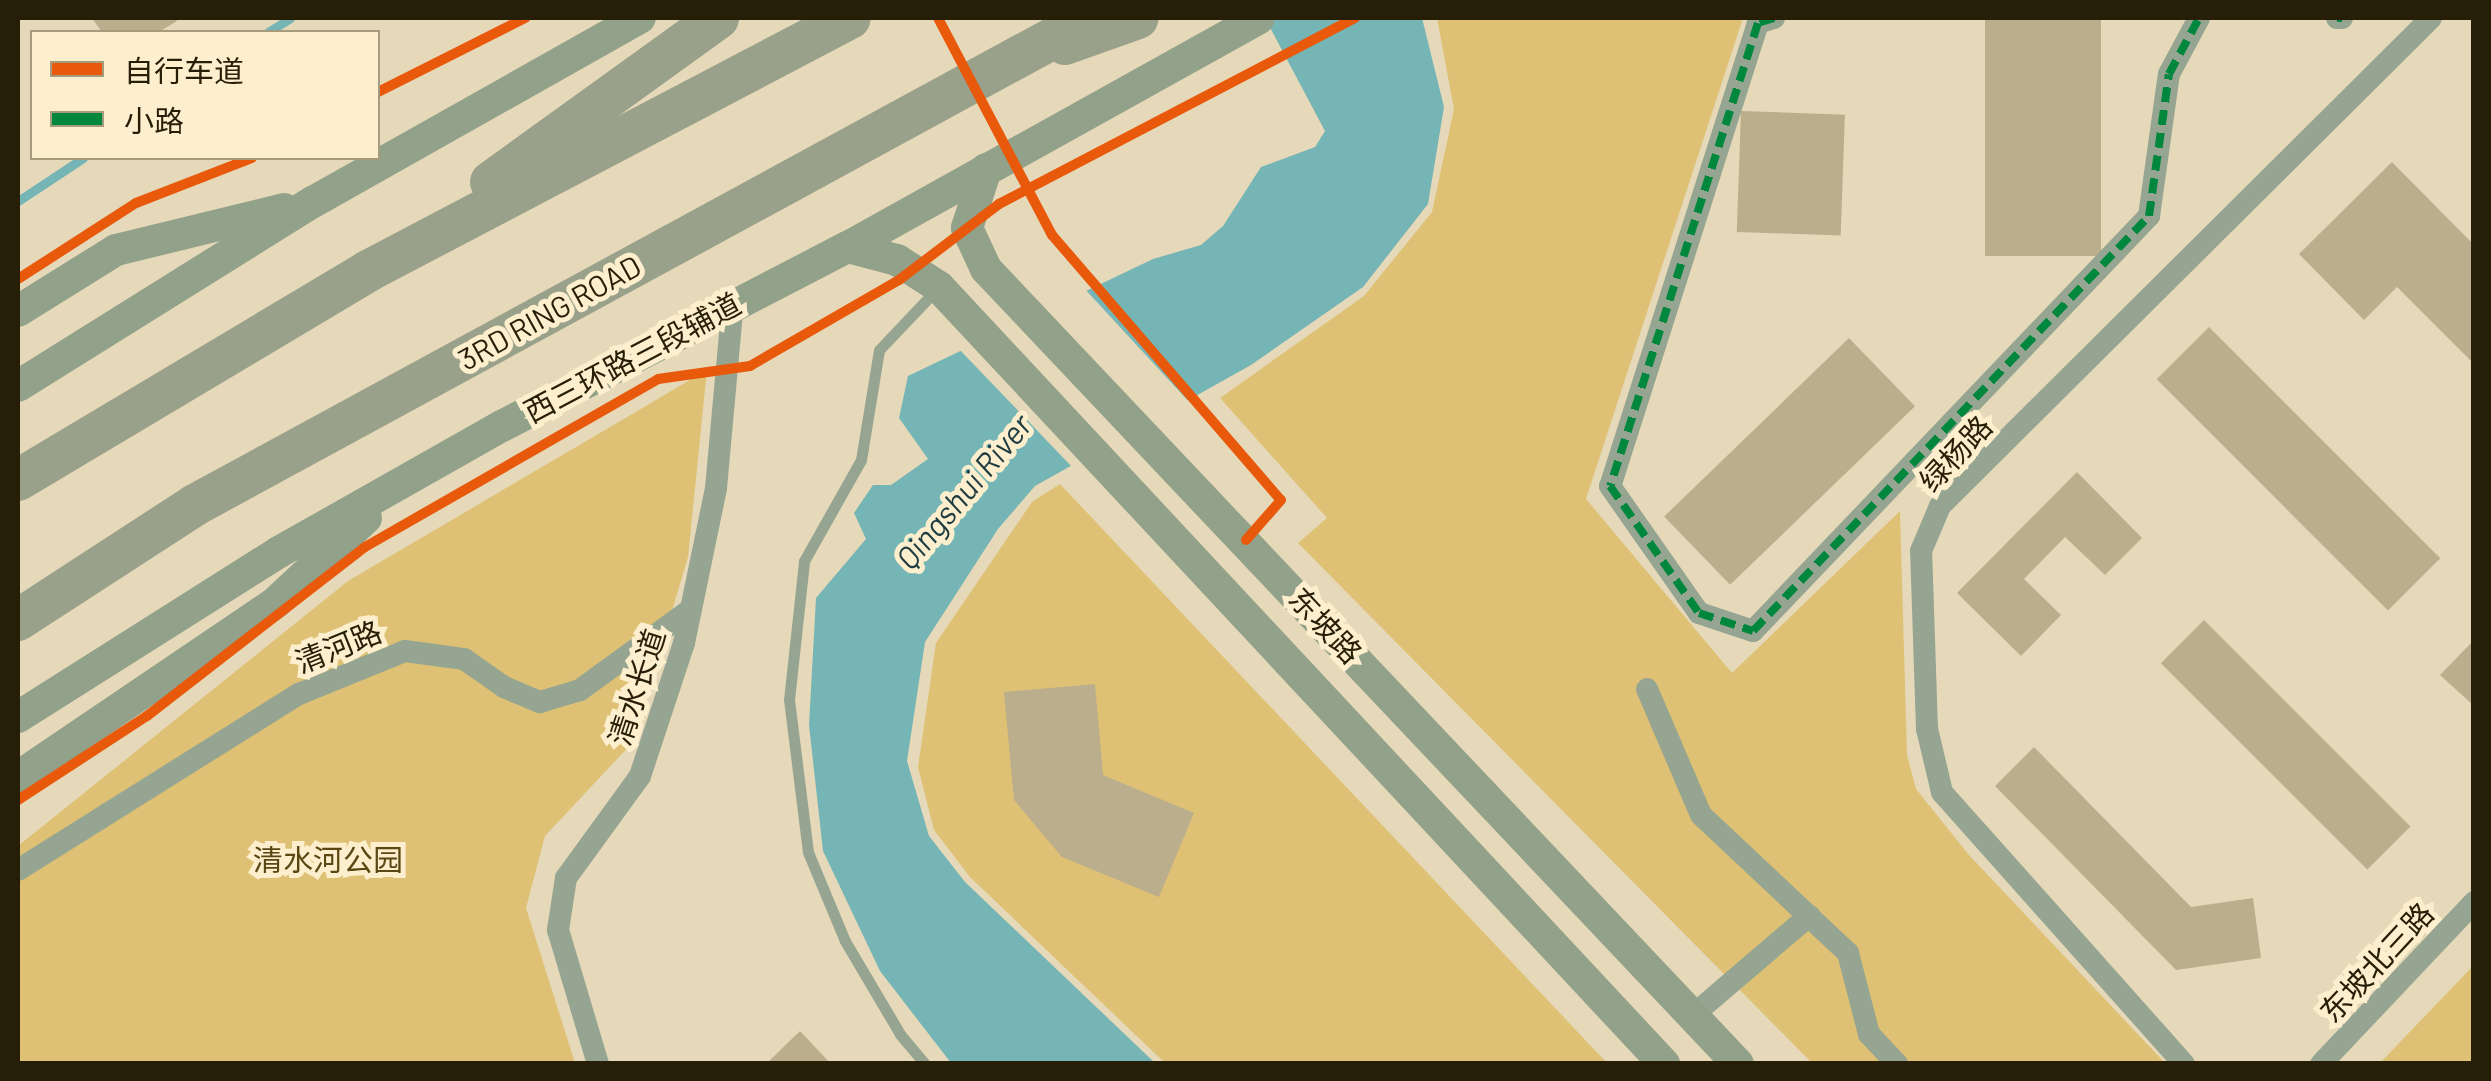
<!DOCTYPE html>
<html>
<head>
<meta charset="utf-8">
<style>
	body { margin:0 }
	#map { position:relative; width:2491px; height:1081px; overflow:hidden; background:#e6d9b9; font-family:Barlow,"Noto Sans SC",sans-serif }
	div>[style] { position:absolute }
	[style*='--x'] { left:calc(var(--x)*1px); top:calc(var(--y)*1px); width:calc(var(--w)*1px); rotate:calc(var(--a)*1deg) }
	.green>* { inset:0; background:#dec174 }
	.water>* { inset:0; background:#75b5b5 }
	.pier>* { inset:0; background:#e6d9b9 }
	.stream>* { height:9px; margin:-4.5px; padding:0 4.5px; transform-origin:4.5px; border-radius:4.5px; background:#75b5b5 }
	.building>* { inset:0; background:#bbae8d; transform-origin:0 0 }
	.lane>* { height:11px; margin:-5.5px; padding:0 5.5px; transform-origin:5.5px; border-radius:5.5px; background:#95a591 }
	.street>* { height:22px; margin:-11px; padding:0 11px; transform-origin:11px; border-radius:11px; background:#95a591 }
	.secondary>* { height:32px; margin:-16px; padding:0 16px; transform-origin:16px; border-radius:16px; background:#92a189 }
	.highway>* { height:42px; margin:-21px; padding:0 21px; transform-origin:21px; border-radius:21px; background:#9aa18a }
	.quiet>* { height:8px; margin-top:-4px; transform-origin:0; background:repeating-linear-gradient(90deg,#00873e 0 15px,transparent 0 23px) }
	.cycleway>* { height:10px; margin:-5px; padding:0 5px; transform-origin:5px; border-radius:5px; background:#e8590c }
	span { translate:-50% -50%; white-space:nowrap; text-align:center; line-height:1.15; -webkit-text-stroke:10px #fdefcd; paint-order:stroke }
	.street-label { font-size:30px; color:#271e07 }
	.park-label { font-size:30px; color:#5a4713 }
	.water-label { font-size:32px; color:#1e3c41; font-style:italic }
	.frame { position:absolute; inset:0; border:20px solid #271e07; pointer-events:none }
	.legend { position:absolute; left:30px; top:30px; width:350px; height:130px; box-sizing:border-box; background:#fdefcd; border:2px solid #a79b7e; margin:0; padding:12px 18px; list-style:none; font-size:30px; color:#271e07 }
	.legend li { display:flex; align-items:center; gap:20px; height:50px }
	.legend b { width:50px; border:2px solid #a79b7e }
</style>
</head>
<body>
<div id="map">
	<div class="green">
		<i style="clip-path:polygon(1437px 18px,1743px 18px,1586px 499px,1732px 673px,1900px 511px,1907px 755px,1916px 789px,1969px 855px,2165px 1063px,1812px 1063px,1298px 543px,1327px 518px,1220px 398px,1364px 296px,1432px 212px,1454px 109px)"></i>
		<i style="clip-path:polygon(707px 370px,688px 557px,633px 742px,545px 836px,526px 908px,575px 1063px,18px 1064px,18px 846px,348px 581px)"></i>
		<i style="clip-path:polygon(1060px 484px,1607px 1063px,1165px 1063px,970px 877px,934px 830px,918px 767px,936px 643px,1032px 502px)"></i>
		<i style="clip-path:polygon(2473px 966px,2473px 1063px,2380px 1063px)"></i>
	</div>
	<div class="water">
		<i style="clip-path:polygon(1265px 18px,1422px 18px,1444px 107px,1428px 204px,1363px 287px,1251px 365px,1035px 486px,998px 529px,925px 642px,907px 761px,929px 836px,965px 882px,1155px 1063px,951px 1063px,880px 971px,823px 851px,809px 725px,816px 598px,866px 539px,854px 513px,873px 485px,891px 485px,928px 459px,899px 418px,908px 376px,1153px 259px,1201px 245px,1223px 226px,1261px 167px,1315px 147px,1325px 131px)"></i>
	</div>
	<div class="pier">
		<i style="clip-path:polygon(1083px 287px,1191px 404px,1074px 469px,957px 347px)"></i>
	</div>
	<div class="stream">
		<i style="--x:268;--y:32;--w:26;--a:-32"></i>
		<i style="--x:18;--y:201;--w:78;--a:-33.5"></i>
	</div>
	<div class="building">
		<i style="clip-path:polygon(92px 18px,175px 18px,177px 21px,159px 32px,102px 32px)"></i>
		<i style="left:1985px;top:18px;width:116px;height:238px"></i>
		<i style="left:1741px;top:111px;width:104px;height:121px;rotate:2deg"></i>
		<i style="clip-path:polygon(2392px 162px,2474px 245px,2474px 364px,2397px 287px,2364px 320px,2299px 254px)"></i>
		<i style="left:2209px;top:327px;width:327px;height:74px;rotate:45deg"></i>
		<i style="left:1849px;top:338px;width:95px;height:257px;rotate:46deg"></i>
		<i style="clip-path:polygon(2077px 472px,2142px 538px,2105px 575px,2065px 537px,2024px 579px,2061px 615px,2021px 656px,1957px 593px)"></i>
		<i style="left:2204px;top:620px;width:292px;height:61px;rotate:45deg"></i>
		<i style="clip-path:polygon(2474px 640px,2474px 706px,2440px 675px)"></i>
		<i style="clip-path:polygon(1095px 684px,1103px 775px,1194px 813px,1159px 897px,1062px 857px,1014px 800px,1004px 692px)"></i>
		<i style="clip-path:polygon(2034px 747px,2191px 907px,2253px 898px,2261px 958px,2176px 970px,1995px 786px)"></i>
		<i style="clip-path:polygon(800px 1031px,831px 1064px,766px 1064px)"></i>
	</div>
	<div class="lane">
		<i style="--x:925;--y:1064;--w:39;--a:-130"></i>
		<i style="--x:900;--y:1034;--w:108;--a:-120.6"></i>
		<i style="--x:845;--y:941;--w:96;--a:-112.6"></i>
		<i style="--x:808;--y:852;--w:153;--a:-97.1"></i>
		<i style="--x:789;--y:700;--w:140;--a:-83.8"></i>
		<i style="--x:804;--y:561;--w:116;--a:-60.6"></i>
		<i style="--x:861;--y:460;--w:111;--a:-80.7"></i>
		<i style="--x:879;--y:350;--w:83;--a:-46.5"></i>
	</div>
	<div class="street">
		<i style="--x:1774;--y:18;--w:17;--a:163"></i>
		<i style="--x:1758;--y:23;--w:486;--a:107.7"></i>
		<i style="--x:1610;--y:486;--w:155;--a:55"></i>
		<i style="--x:1699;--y:613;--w:57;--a:18.4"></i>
		<i style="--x:1753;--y:631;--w:574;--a:-46.34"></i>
		<i style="--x:2149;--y:216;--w:143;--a:-82"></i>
		<i style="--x:2169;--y:74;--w:64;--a:-61.8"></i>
		<i style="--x:2337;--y:18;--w:5;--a:0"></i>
		<i style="--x:1647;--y:689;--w:137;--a:66.8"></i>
		<i style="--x:1701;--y:815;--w:202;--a:43.2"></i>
		<i style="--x:1848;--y:953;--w:84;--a:75.5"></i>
		<i style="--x:1869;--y:1034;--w:41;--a:47"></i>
		<i style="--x:18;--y:870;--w:332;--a:-32.1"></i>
		<i style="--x:299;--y:694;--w:114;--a:-22.1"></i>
		<i style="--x:405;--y:651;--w:60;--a:7.7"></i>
		<i style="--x:464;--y:659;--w:49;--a:35"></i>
		<i style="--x:504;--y:687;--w:39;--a:23"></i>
		<i style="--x:540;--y:702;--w:42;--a:-16.7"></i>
		<i style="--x:580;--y:690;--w:137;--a:-36.1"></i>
		<i style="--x:1693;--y:1015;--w:153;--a:-40.5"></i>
		<i style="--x:598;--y:1064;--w:140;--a:-106.6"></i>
		<i style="--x:558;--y:930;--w:53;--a:-81.3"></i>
		<i style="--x:566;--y:878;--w:126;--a:-54"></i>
		<i style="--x:640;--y:776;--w:140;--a:-71.7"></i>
		<i style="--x:684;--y:643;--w:158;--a:-78.3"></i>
		<i style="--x:716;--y:488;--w:187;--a:-84.8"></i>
		<i style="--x:2184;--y:1064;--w:364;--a:-131.7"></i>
		<i style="--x:1942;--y:792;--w:65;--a:-103.4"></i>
		<i style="--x:1927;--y:729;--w:178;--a:-91.9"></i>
		<i style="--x:1921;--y:551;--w:49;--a:-67.1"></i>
		<i style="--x:1940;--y:506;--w:692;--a:-44.82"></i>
		<i style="--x:2321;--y:1064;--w:223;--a:-46.6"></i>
	</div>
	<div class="secondary">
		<i style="--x:986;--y:169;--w:62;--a:107.9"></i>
		<i style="--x:967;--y:228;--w:45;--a:65.1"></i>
		<i style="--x:986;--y:269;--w:1094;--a:46.59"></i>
		<i style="--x:848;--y:247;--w:51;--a:14.9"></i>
		<i style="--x:897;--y:260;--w:50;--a:32.7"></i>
		<i style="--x:939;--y:287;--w:1063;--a:46.98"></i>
		<i style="--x:18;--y:311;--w:115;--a:-31.9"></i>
		<i style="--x:116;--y:250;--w:173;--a:-13.7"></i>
		<i style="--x:18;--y:386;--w:348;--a:-32"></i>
		<i style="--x:313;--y:202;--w:375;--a:-29.4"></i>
		<i style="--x:18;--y:717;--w:309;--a:-32.3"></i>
		<i style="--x:279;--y:552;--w:256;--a:-29.5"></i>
		<i style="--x:502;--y:426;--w:390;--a:-27.4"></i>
		<i style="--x:848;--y:247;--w:470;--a:-29.1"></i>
		<i style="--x:18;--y:777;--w:312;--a:-34.1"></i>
		<i style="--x:276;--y:602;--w:123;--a:-43"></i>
	</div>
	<div class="highway">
		<i style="--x:1065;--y:44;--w:77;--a:-19.6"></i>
		<i style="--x:491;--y:182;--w:280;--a:-35.8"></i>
		<i style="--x:18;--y:480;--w:408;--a:-30.8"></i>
		<i style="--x:368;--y:271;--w:544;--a:-27.69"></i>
		<i style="--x:18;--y:620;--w:211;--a:-33"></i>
		<i style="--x:195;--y:505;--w:1019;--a:-28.55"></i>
	</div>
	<div class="quiet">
		<i style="--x:1774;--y:18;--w:17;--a:163"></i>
		<i style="--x:1758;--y:23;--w:486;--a:107.7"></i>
		<i style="--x:1610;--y:486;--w:155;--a:55"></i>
		<i style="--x:1699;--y:613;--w:57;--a:18.4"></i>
		<i style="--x:1753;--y:631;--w:574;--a:-46.34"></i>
		<i style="--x:2149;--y:216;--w:143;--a:-82"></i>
		<i style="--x:2169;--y:74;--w:64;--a:-61.8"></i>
		<i style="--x:2337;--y:18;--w:5;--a:0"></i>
	</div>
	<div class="cycleway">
		<i style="--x:938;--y:18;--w:245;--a:62.3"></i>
		<i style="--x:1052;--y:235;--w:350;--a:49.2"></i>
		<i style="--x:1281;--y:500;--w:53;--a:131.2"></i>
		<i style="--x:378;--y:92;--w:165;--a:-26.7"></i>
		<i style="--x:18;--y:279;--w:140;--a:-32.8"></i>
		<i style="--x:136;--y:203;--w:124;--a:-21.2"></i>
		<i style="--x:18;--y:800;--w:154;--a:-33.1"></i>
		<i style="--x:147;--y:716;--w:276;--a:-37.8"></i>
		<i style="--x:365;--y:547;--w:338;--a:-29.8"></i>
		<i style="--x:658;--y:379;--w:93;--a:-8"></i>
		<i style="--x:750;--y:366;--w:172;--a:-30"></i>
		<i style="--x:899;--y:280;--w:126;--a:-37.2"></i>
		<i style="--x:999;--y:204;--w:402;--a:-27.6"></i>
	</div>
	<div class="street-label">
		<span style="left:549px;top:312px;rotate:-29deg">3RD RING ROAD</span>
		<span style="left:632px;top:357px;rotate:-28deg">西三环路三段辅道</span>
		<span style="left:1955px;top:453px;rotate:-47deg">绿杨路</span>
		<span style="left:1326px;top:625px;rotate:47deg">东坡路</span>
		<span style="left:338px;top:646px;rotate:-22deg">清河路</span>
		<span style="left:636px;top:687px;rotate:-72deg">清水长道</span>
		<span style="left:2376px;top:962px;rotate:-47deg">东坡北三路</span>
	</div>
	<div class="park-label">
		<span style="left:328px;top:859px">清水河公园</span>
	</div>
	<div class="water-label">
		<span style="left:963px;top:491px;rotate:-50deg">Qingshui River</span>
	</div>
	<div class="frame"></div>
	<ul class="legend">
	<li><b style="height:12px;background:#e8590c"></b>自行车道</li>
	<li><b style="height:12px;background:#00873e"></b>小路</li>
	</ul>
</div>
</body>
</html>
